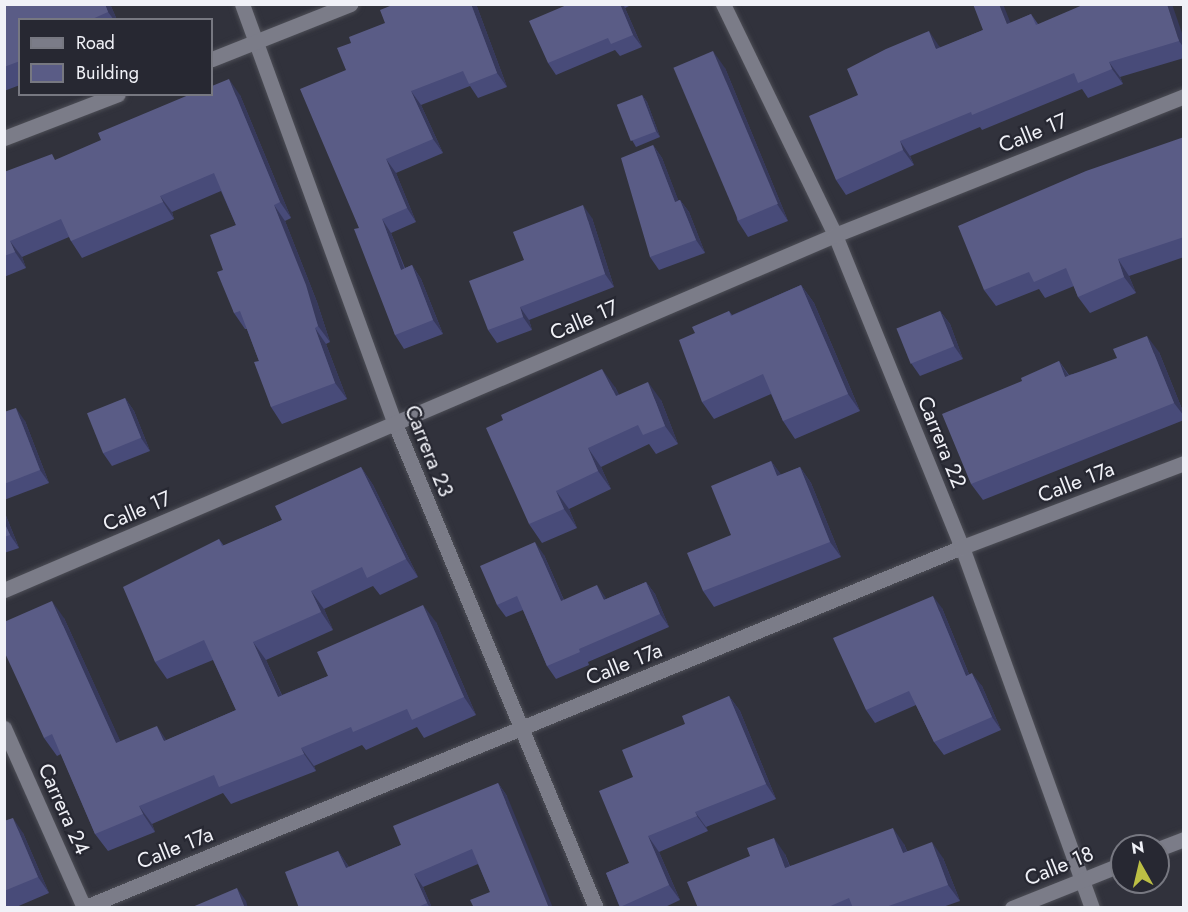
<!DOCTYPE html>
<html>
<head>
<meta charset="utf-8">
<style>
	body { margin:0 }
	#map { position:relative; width:1188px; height:912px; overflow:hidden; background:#31323c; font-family:Jost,sans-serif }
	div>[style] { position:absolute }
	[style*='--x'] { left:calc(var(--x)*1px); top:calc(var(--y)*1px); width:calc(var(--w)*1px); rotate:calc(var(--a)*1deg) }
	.roads { filter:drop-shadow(0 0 2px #4d4e56) drop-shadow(0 0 2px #4d4e56) }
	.street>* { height:15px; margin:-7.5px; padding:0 7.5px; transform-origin:7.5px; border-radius:7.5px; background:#7b7c88 }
	.wall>* { inset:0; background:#484b79 }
	.shaded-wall>* { inset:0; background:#37395b }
	.building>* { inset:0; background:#5a5c86; transform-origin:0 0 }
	span { translate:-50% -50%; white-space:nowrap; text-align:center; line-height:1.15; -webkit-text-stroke:4.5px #272832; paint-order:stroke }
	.street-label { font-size:21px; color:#f0f1f7 }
	.frame { position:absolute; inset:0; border:6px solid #f0f1f7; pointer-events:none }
	.legend { position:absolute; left:18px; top:18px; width:195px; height:78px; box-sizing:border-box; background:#272832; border:2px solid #777881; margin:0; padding:8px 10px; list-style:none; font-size:18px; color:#f0f1f7 }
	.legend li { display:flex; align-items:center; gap:12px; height:30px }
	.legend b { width:30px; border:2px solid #777881 }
	.north { position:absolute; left:1110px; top:834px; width:60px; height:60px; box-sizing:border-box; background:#272832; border:2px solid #777881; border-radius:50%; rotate:352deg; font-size:16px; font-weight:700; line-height:24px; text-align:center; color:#f0f1f7 }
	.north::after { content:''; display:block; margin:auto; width:21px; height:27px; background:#bcbf44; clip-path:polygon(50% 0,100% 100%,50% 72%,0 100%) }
</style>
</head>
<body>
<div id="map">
	<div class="roads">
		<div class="street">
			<i style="--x:242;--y:4;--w:447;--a:70"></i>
			<i style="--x:395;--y:424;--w:524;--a:67.45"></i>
			<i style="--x:723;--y:4;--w:257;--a:64.1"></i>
			<i style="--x:835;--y:235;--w:337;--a:67.9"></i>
			<i style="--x:962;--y:547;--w:384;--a:70.2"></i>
			<i style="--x:212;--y:59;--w:149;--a:-21.7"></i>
			<i style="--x:4;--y:138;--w:122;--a:-21.1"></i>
			<i style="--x:4;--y:590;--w:904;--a:-23.13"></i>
			<i style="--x:835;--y:235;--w:376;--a:-21.7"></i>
			<i style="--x:4;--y:728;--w:197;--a:66"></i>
			<i style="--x:1158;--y:849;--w:28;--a:-21"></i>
			<i style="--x:83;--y:908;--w:950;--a:-22.33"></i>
			<i style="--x:962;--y:547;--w:237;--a:-20.7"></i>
			<i style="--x:1012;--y:908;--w:118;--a:-21.8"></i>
		</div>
	</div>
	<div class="wall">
		<i style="clip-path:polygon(4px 4px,110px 4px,117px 20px,20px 20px,20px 85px,4px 91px)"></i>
		<i style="clip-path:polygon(476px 4px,507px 87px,478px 98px,470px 86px,421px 105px,443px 153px,396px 173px,416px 222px,391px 233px,405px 268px,412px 265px,421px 279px,443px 334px,404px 349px,395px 335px,359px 228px,346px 70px)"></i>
		<i style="clip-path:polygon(569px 4px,633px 4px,625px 8px,642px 47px,620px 56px,615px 50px,556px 75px,548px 63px)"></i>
		<i style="clip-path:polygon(1031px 14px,1038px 24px,1184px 39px,1184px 58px,1120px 77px,1123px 84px,1088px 98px,1082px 89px,982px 130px,980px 127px,910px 156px,914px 165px,846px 195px,836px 180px,858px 95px,939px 46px,940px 48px,983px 30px,1011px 23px)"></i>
		<i style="clip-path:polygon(725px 68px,788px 221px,748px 237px,737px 220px)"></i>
		<i style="clip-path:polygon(240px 95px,291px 218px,285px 221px,317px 302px,330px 342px,326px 344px,347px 399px,282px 424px,271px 407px,259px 361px,247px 329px,245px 329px,234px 313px,223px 270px,236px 225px,221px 191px,172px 212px,174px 219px,82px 258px,71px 241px,69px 237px,22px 257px,26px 268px,4px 277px,4px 172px,56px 160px)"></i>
		<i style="clip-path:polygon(642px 95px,647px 102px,660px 137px,636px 147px,632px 140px)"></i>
		<i style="clip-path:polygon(1184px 137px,1184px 257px,1129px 276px,1136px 293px,1090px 313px,1078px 297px,1074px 286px,1045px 298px,1039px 289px,996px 306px,984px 290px)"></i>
		<i style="clip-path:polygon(653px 145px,662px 158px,678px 200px,680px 200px,689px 212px,705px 253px,659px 270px,650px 257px)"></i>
		<i style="clip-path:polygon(592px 218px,614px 287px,529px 320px,532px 330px,497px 343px,488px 330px,524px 260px)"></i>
		<i style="clip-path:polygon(801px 285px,814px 303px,860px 411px,795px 439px,783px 421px,771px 394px,714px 419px,702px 402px,695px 333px,729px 311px,732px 315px)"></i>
		<i style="clip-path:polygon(940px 311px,950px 324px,963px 359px,920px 376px,911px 363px)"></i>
		<i style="clip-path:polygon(1159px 352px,1184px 414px,1184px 420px,983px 500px,971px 484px,1022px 381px,1059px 361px,1069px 375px)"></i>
		<i style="clip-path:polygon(615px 387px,619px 395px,661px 400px,678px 444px,656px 454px,649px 444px,601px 467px,611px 489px,569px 509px,577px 528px,542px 543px,529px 524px)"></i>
		<i style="clip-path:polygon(125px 398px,134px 411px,150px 451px,112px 466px,103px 453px)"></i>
		<i style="clip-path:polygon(4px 412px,25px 421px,49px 483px,4px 500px)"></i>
		<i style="clip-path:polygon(771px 461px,781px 475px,800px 467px,811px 483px,841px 557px,714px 607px,703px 591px,731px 535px)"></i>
		<i style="clip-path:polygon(361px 467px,373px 485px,418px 577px,380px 595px,373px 586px,324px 609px,333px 630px,266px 660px,282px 695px,328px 676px,436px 622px,476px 715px,424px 738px,417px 727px,366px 750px,362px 745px,314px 766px,316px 771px,231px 804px,223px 793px,152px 824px,155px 832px,108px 851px,95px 834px,61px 754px,57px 756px,44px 738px,64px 618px,120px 741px,167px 740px,236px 710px,213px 660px,167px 679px,155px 662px,219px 539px,224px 546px,282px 520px)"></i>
		<i style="clip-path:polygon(4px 511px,19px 548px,4px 553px)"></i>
		<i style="clip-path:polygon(544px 555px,564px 600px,606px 599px,646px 582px,655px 594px,669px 627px,588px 662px,589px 665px,556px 679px,547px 666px,523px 610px,506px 617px,497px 605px)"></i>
		<i style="clip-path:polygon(942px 608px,969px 674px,982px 686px,1001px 730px,944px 755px,934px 742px,916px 705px,875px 723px,866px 710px)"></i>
		<i style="clip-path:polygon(729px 696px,740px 711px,776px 799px,706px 827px,708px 831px,659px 852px,680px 900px,663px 908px,620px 908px,606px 873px,629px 863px,633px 777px,685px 724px)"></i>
		<i style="clip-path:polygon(498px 783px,507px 796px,490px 892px,478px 864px,423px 887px,432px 908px,299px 908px,338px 851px,349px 867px,401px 845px)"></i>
		<i style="clip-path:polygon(4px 819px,5px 821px,23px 833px,49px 893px,14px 908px,4px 908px)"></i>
		<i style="clip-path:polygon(904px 844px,907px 851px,943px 858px,960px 901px,940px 908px,698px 908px,785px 854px,790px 866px)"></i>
	</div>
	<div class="shaded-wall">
		<i style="clip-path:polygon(105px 4px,110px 4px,117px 20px,114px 20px,108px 12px)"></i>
		<i style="clip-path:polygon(471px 4px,476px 4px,507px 87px,497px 73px)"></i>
		<i style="clip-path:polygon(620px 4px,623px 4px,625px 8px,642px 47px,633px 35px)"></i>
		<i style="clip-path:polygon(999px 4px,1003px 4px,1017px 39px,1007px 24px)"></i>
		<i style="clip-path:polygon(1167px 4px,1172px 4px,1184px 39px,1184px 48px,1179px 41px)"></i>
		<i style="clip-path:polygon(929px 31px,939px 46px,947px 64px,936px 49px)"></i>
		<i style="clip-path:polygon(713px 51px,725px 68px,788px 221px,777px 204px)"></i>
		<i style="clip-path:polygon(1109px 62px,1120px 77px,1123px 84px,1112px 69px)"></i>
		<i style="clip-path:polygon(229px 79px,240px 95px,291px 218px,280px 202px)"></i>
		<i style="clip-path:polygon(411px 91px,421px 105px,443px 153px,433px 139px)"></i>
		<i style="clip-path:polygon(642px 95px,647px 102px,660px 137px,656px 131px)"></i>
		<i style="clip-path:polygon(900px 141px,910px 156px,914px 165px,903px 150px)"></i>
		<i style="clip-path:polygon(653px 145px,662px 158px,684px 215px,675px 202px)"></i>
		<i style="clip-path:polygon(386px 159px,396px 173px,416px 222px,407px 208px)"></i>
		<i style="clip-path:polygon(160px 196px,172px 212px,174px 219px,163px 202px)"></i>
		<i style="clip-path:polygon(680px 200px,689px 212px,705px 253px,696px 240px)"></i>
		<i style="clip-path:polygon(274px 205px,285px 221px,317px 302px,330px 342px,318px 326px)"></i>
		<i style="clip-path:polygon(583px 205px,592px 218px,614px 287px,605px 274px)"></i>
		<i style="clip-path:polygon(382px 219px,391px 233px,410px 284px,401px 270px)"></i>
		<i style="clip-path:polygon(10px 241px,22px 257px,26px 268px,15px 252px)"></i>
		<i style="clip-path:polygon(1118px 259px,1129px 276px,1136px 293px,1124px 277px)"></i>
		<i style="clip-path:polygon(412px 265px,421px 279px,443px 334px,433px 320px)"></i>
		<i style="clip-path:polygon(801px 285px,814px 303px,860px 411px,848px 394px)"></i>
		<i style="clip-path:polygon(520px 307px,529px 320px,532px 330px,523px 317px)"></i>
		<i style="clip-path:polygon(940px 311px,950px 324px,963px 359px,954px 346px)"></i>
		<i style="clip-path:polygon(315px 328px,326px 344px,347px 399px,335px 383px)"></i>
		<i style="clip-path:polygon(1147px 336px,1159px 352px,1184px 414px,1184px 416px,1174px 403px)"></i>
		<i style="clip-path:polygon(1059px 361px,1070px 378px,1065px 377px)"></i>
		<i style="clip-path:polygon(602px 369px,615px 387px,629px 415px,616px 396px)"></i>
		<i style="clip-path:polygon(648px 382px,661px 400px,678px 444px,665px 426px)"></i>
		<i style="clip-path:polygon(125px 398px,134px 411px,150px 451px,141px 438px)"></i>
		<i style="clip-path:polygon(16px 408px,25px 421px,49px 483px,40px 470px)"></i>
		<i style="clip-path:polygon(588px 448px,601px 467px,611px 489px,598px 471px)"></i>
		<i style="clip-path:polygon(771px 461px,782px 476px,777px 476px)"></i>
		<i style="clip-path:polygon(361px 467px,373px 485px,418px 577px,406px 559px)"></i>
		<i style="clip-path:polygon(800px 467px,811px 483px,841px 557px,830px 542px)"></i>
		<i style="clip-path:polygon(556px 491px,569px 509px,577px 528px,564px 509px)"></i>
		<i style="clip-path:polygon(4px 511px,19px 548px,10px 535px,4px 522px)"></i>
		<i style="clip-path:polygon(535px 542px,544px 555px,570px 614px,561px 601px)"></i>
		<i style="clip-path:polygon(646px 582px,655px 594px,669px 627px,660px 614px)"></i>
		<i style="clip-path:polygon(597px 585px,606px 598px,604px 600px)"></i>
		<i style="clip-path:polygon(311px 591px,324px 609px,333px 630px,321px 612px)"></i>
		<i style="clip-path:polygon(933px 596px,942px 608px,975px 689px,966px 676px)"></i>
		<i style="clip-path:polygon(52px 601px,64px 618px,129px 760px,116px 743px)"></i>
		<i style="clip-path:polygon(423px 605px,436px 622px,476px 715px,464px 697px)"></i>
		<i style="clip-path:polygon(253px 642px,266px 660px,290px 714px,278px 697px)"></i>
		<i style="clip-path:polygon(972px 673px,982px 686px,1001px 730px,992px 717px)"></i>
		<i style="clip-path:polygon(729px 696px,740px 711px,776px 799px,766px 784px)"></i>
		<i style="clip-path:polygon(157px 726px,169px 744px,164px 741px)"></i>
		<i style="clip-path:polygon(301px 748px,314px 766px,316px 771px,304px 754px)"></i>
		<i style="clip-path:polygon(498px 783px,507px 796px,553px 908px,549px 908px)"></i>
		<i style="clip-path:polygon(139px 806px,152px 824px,155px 832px,143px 814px)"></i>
		<i style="clip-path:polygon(695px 812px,706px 827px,708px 831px,697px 816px)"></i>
		<i style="clip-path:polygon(13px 818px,23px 833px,49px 893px,38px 877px)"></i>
		<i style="clip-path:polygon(893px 828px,904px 844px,914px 869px,903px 853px)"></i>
		<i style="clip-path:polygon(648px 836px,659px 852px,680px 900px,669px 885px)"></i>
		<i style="clip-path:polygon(774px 838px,785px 854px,796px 884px,785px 868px)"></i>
		<i style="clip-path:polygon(932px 842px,943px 858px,960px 901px,948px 885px)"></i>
		<i style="clip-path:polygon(338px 851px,347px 864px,355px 881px,346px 868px)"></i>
		<i style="clip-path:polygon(414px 874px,423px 887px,432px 908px,430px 908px,427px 903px)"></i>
		<i style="clip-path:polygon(237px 888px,246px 901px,248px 908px,245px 908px)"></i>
	</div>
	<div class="building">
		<i style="clip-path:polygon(4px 4px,105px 4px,108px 12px,90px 20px,20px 20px,20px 61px,4px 67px)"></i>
		<i style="clip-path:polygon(395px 4px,471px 4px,497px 73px,469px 84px,463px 71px,411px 91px,433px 139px,386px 159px,407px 208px,382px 219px,401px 270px,412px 265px,433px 320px,395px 335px,354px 229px,359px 228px,300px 89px,346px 70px,337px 48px,351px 43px,349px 37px,385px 23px,380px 10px)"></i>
		<i style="clip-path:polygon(569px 4px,620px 4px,633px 35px,611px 44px,608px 38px,548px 63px,529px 21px)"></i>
		<i style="clip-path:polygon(973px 4px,999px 4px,1007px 24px,1031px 14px,1036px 25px,1085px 4px,1167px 4px,1179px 41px,1109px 62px,1112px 69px,1078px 83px,1074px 73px,972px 115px,971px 112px,900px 141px,903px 150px,836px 180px,809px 116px,858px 95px,847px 69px,886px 49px,929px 31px,936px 49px,983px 30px)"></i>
		<i style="left:713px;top:51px;width:166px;height:43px;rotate:67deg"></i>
		<i style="clip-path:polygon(229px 79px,280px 202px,274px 205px,306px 285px,318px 326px,315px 328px,335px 383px,271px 407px,254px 362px,259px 361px,240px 311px,234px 313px,217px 272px,223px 270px,210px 235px,236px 225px,214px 173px,160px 196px,163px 202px,71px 241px,61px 219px,10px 241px,15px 252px,4px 256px,4px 172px,52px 154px,55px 160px,101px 140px,98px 133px,191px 94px,212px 94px,212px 86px)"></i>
		<i style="left:642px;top:95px;width:39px;height:27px;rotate:69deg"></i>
		<i style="clip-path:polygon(1184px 137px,1184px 237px,1118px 259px,1124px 277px,1078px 297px,1066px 268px,1034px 282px,1029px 272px,984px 290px,958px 226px,1086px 171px)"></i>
		<i style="clip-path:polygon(653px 145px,675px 202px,680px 200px,696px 240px,650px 257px,621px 158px)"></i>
		<i style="clip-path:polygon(583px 205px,605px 274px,520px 307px,523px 317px,488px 330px,469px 281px,524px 260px,513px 232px)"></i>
		<i style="clip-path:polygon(801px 285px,848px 394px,783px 421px,763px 374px,702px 402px,679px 340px,695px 333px,692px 327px,729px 311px,731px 316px)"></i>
		<i style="left:940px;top:311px;width:38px;height:47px;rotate:68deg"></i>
		<i style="clip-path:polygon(1147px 336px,1174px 403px,971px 484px,942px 414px,1022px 381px,1021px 378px,1059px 361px,1065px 377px,1117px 358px,1113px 349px)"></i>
		<i style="clip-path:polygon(602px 369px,616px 396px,648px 382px,665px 426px,643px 435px,638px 425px,588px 448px,598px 471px,556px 491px,564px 509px,529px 524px,486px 428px,503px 420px,501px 415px)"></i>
		<i style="left:125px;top:398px;width:43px;height:41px;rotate:68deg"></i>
		<i style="clip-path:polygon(16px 408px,40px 470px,4px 484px,4px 412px)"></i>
		<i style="clip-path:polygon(771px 461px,777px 476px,800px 467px,830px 542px,703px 591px,687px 553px,731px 535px,711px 486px)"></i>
		<i style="clip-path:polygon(361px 467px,406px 559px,367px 578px,362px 567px,311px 591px,321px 612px,253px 642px,278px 697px,328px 676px,317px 652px,423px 605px,464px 697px,412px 720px,407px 709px,353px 732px,351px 727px,301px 748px,304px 754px,219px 787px,214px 775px,139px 806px,143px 814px,95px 834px,52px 734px,44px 738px,4px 651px,4px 622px,52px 601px,116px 743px,157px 726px,164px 741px,236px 710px,204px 640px,155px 662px,123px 587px,219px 539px,222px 546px,282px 520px,275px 506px)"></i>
		<i style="clip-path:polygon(4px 522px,10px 535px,4px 537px)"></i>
		<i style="clip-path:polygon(535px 542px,561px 601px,597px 585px,604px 600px,646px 582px,660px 614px,579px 649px,580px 652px,547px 666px,517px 596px,497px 605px,480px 566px)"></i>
		<i style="clip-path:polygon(933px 596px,966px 676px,972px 673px,992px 717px,934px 742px,909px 691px,866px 710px,833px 638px)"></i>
		<i style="clip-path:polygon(729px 696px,766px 784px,695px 812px,697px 816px,648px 836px,669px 885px,620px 907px,606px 873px,629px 863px,599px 791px,633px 777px,622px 750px,685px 724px,682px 716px)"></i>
		<i style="clip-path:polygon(498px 783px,549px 908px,474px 908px,470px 900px,490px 892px,472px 849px,414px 874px,427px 903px,416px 908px,299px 908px,285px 872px,338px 851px,346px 868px,401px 845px,393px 826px)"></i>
		<i style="clip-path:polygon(13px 818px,38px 877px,4px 891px,4px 821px)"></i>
		<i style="clip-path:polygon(893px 828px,903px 853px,932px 842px,948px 885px,883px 908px,853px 908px,849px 898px,826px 908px,698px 908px,687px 882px,750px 856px,747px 848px,774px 838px,785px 868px)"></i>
		<i style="clip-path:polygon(237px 888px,245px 908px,190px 908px)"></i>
	</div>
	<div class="street-label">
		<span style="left:1033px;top:133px;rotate:-22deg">Calle 17</span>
		<span style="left:584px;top:320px;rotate:-23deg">Calle 17</span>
		<span style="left:942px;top:442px;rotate:68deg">Carrera 22</span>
		<span style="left:429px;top:451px;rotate:68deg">Carrera 23</span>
		<span style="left:1076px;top:482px;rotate:-21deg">Calle 17a</span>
		<span style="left:137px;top:511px;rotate:-23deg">Calle 17</span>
		<span style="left:624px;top:664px;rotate:-22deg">Calle 17a</span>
		<span style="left:64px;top:809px;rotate:66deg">Carrera 24</span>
		<span style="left:175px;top:848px;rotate:-22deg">Calle 17a</span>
		<span style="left:1059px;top:866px;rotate:-22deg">Calle 18</span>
	</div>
	<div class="frame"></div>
	<ul class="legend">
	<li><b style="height:8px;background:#7b7c88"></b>Road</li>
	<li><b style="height:16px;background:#5a5c86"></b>Building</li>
	</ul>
	<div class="north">N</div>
</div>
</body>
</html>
